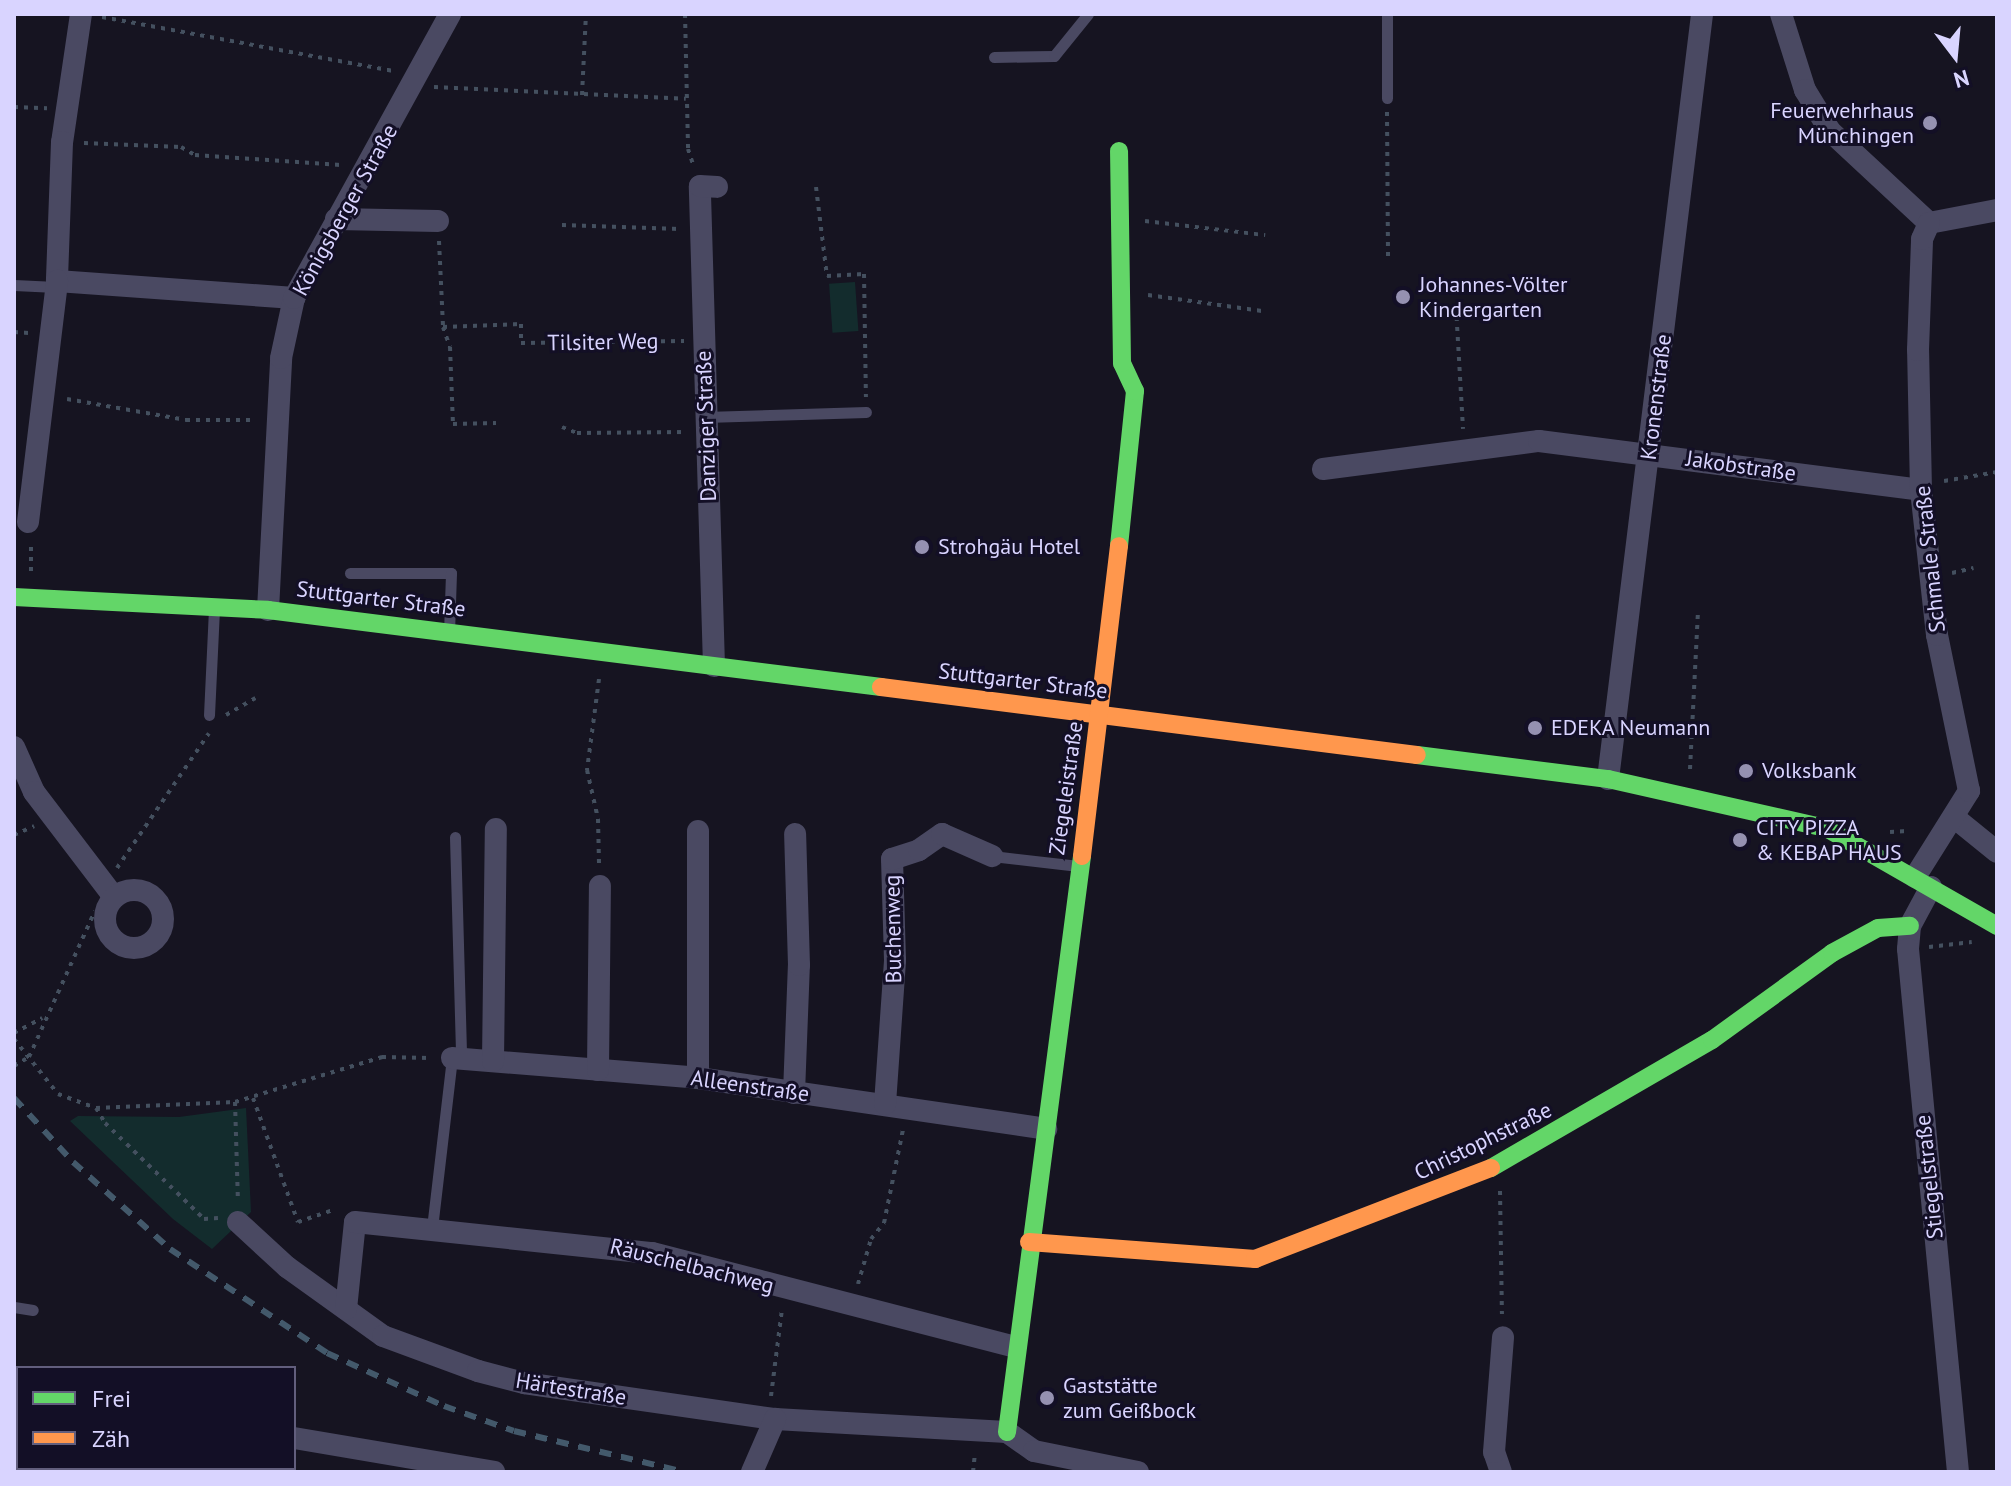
<!DOCTYPE html>
<html>
<head>
<meta charset="utf-8">
<style>
	body { margin:0 }
	#map { position:relative; width:2011px; height:1486px; overflow:hidden; background:#161421; font-family:"PT Sans",sans-serif }
	div>[style] { position:absolute }
	[style*='--x'] { left:calc(var(--x)*1px); top:calc(var(--y)*1px); width:calc(var(--w)*1px); rotate:calc(var(--a)*1deg) }
	.green>* { inset:0; background:#132c2d; transform-origin:0 0 }
	.path>* { height:4px; margin-top:-2px; transform-origin:0; background:repeating-linear-gradient(90deg,#44505f 0 4px,transparent 0 10px) }
	.lane>* { height:11px; margin:-5.5px; padding:0 5.5px; transform-origin:5.5px; border-radius:5.5px; background:#4a4962 }
	.street>* { height:22px; margin:-11px; padding:0 11px; transform-origin:11px; border-radius:11px; background:#4a4962 }
	.street>.ring { margin:-11px; padding:0; box-sizing:content-box; background:none; border:22px solid #4a4962; border-radius:50% }
	.fast>* { height:18px; margin:-9px; padding:0 9px; transform-origin:9px; border-radius:9px; background:#63d668 }
	.slow>* { height:18px; margin:-9px; padding:0 9px; transform-origin:9px; border-radius:9px; background:#ff974d }
	.rail>* { height:6px; margin-top:-3px; transform-origin:0; background:repeating-linear-gradient(90deg,#43596b 0 12px,transparent 0 22px) }
	.dots>* { width:22px; height:22px; translate:-50% -50%; box-sizing:border-box; border:4px solid #130f26; border-radius:50% }
	span { translate:-50% -50%; white-space:nowrap; text-align:center; line-height:1.15; -webkit-text-stroke:6px #130f26; paint-order:stroke }
	.poi-label { font-size:22px; color:#d9d4ff }
	.right { translate:-100% -50%; text-align:right }
	.left { translate:0 -50%; text-align:left }
	.street-label { font-size:22px; color:#d9d4ff }
	.frame { position:absolute; inset:0; border:16px solid #d9d4ff; pointer-events:none }
	.legend { position:absolute; left:16px; top:1366px; width:280px; height:104px; box-sizing:border-box; background:#130f26; border:2px solid #625e7d; margin:0; padding:10px 14px; list-style:none; font-size:24px; color:#d9d4ff }
	.legend li { display:flex; align-items:center; gap:16px; height:40px }
	.legend b { width:40px; border:2px solid #625e7d }
	.north { position:absolute; left:1915px; top:16px; width:80px; height:80px; -webkit-text-stroke:6px #130f26; paint-order:stroke; rotate:164deg; font-size:22px; font-weight:700; line-height:32px; text-align:center; color:#d9d4ff }
	.north::after { content:''; display:block; margin:auto; width:28px; height:36px; background:#d9d4ff; clip-path:polygon(50% 0,100% 100%,50% 72%,0 100%) }
</style>
</head>
<body>
<div id="map">
	<div class="green">
		<i style="left:855px;top:282px;width:49px;height:26px;rotate:86deg"></i>
		<i style="clip-path:polygon(246px 1108px,251px 1212px,212px 1249px,173px 1219px,70px 1121px,78px 1116px,179px 1117px)"></i>
	</div>
	<div class="path">
		<i style="--x:685;--y:14;--w:135;--a:88.7"></i>
		<i style="--x:688;--y:149;--w:16;--a:72"></i>
		<i style="--x:102;--y:17;--w:295;--a:10.5"></i>
		<i style="--x:434;--y:87;--w:252;--a:2.7"></i>
		<i style="--x:582;--y:95;--w:81;--a:-87.2"></i>
		<i style="--x:14;--y:107;--w:33;--a:2"></i>
		<i style="--x:1387;--y:112;--w:144;--a:89.6"></i>
		<i style="--x:84;--y:143;--w:97;--a:2.4"></i>
		<i style="--x:181;--y:147;--w:16;--a:30"></i>
		<i style="--x:195;--y:155;--w:146;--a:3.9"></i>
		<i style="--x:816;--y:187;--w:90;--a:83"></i>
		<i style="--x:827;--y:276;--w:37;--a:-3"></i>
		<i style="--x:864;--y:274;--w:123;--a:89.1"></i>
		<i style="--x:1145;--y:221;--w:121;--a:6.7"></i>
		<i style="--x:562;--y:225;--w:118;--a:1.9"></i>
		<i style="--x:439;--y:241;--w:86;--a:87.3"></i>
		<i style="--x:443;--y:327;--w:78;--a:-2.2"></i>
		<i style="--x:521;--y:324;--w:19;--a:90"></i>
		<i style="--x:521;--y:343;--w:163;--a:-0.7"></i>
		<i style="--x:1148;--y:295;--w:115;--a:8"></i>
		<i style="--x:1456;--y:307;--w:122;--a:86.7"></i>
		<i style="--x:443;--y:327;--w:21;--a:71"></i>
		<i style="--x:450;--y:347;--w:77;--a:87.8"></i>
		<i style="--x:453;--y:424;--w:43;--a:-1.3"></i>
		<i style="--x:14;--y:332;--w:15;--a:4"></i>
		<i style="--x:67;--y:399;--w:121;--a:10"></i>
		<i style="--x:186;--y:420;--w:70;--a:0"></i>
		<i style="--x:562;--y:427;--w:16;--a:22"></i>
		<i style="--x:577;--y:433;--w:110;--a:-0.5"></i>
		<i style="--x:1944;--y:481;--w:54;--a:-9.6"></i>
		<i style="--x:31;--y:571;--w:27;--a:-90"></i>
		<i style="--x:1952;--y:573;--w:22;--a:-13"></i>
		<i style="--x:599;--y:679;--w:92;--a:97.5"></i>
		<i style="--x:587;--y:770;--w:50;--a:77.3"></i>
		<i style="--x:598;--y:819;--w:45;--a:88.7"></i>
		<i style="--x:226;--y:715;--w:34;--a:-30"></i>
		<i style="--x:1690;--y:769;--w:159;--a:-87.1"></i>
		<i style="--x:1890;--y:832;--w:17;--a:-3"></i>
		<i style="--x:14;--y:835;--w:22;--a:-24"></i>
		<i style="--x:117;--y:868;--w:163;--a:-55.7"></i>
		<i style="--x:1929;--y:947;--w:43;--a:-6.6"></i>
		<i style="--x:14;--y:1033;--w:32;--a:-28"></i>
		<i style="--x:14;--y:1039;--w:70;--a:51.3"></i>
		<i style="--x:58;--y:1094;--w:40;--a:20.2"></i>
		<i style="--x:96;--y:1108;--w:139;--a:-2.5"></i>
		<i style="--x:235;--y:1102;--w:154;--a:-17"></i>
		<i style="--x:382;--y:1057;--w:48;--a:1.2"></i>
		<i style="--x:14;--y:1066;--w:17;--a:-31"></i>
		<i style="--x:29;--y:1057;--w:160;--a:-65.7"></i>
		<i style="--x:253;--y:1098;--w:132;--a:70.1"></i>
		<i style="--x:298;--y:1222;--w:39;--a:-19"></i>
		<i style="--x:235;--y:1102;--w:100;--a:88.3"></i>
		<i style="--x:96;--y:1108;--w:17;--a:59"></i>
		<i style="--x:105;--y:1123;--w:138;--a:44.1"></i>
		<i style="--x:204;--y:1219;--w:14;--a:-4"></i>
		<i style="--x:1500;--y:1191;--w:123;--a:89.1"></i>
		<i style="--x:858;--y:1284;--w:47;--a:-73.9"></i>
		<i style="--x:871;--y:1239;--w:21;--a:-51"></i>
		<i style="--x:884;--y:1223;--w:95;--a:-78.5"></i>
		<i style="--x:771;--y:1396;--w:88;--a:-82.8"></i>
		<i style="--x:973;--y:1472;--w:19;--a:-84"></i>
	</div>
	<div class="lane">
		<i style="--x:994;--y:57;--w:60;--a:-1"></i>
		<i style="--x:1054;--y:56;--w:54;--a:-51"></i>
		<i style="--x:1387;--y:98;--w:84;--a:-90"></i>
		<i style="--x:14;--y:285;--w:42;--a:2.7"></i>
		<i style="--x:705;--y:417;--w:161;--a:-1.8"></i>
		<i style="--x:350;--y:573;--w:101;--a:0"></i>
		<i style="--x:451;--y:573;--w:59;--a:91.9"></i>
		<i style="--x:209;--y:715;--w:107;--a:-87.3"></i>
		<i style="--x:455;--y:837;--w:221;--a:88.4"></i>
		<i style="--x:992;--y:856;--w:87;--a:6.6"></i>
		<i style="--x:432;--y:1228;--w:171;--a:-83.3"></i>
		<i style="--x:14;--y:1307;--w:19;--a:9"></i>
	</div>
	<div class="street">
		<i style="--x:81;--y:14;--w:129;--a:98.4"></i>
		<i style="--x:62;--y:142;--w:139;--a:92.1"></i>
		<i style="--x:57;--y:281;--w:238;--a:4.1"></i>
		<i style="--x:1781;--y:14;--w:80;--a:72.5"></i>
		<i style="--x:1805;--y:90;--w:48;--a:58.6"></i>
		<i style="--x:1830;--y:131;--w:135;--a:42.9"></i>
		<i style="--x:336;--y:219;--w:102;--a:1.1"></i>
		<i style="--x:1929;--y:223;--w:69;--a:-10.8"></i>
		<i style="--x:1323;--y:469;--w:218;--a:-7.4"></i>
		<i style="--x:1539;--y:441;--w:385;--a:7.3"></i>
		<i style="--x:28;--y:522;--w:243;--a:-83.1"></i>
		<i style="--x:268;--y:610;--w:252;--a:-87"></i>
		<i style="--x:281;--y:358;--w:61;--a:-77.8"></i>
		<i style="--x:294;--y:298;--w:324;--a:-61.2"></i>
		<i style="--x:714;--y:666;--w:480;--a:-91.7"></i>
		<i style="--x:700;--y:186;--w:17;--a:3"></i>
		<i style="--x:14;--y:747;--w:49;--a:66"></i>
		<i style="--x:34;--y:792;--w:132;--a:52.7"></i>
		<i style="--x:1608;--y:779;--w:771;--a:-82.99"></i>
		<i style="--x:1955;--y:818;--w:54;--a:39"></i>
		<i style="--x:1915;--y:877;--w:102;--a:-57.9"></i>
		<i style="--x:1969;--y:791;--w:159;--a:-101.6"></i>
		<i style="--x:1937;--y:635;--w:146;--a:-96.3"></i>
		<i style="--x:1921;--y:490;--w:140;--a:-91.2"></i>
		<i style="--x:1918;--y:350;--w:111;--a:-87.9"></i>
		<i style="--x:1922;--y:239;--w:17;--a:-66"></i>
		<i style="--x:1931;--y:887;--w:44;--a:118.3"></i>
		<i style="--x:1910;--y:926;--w:23;--a:95"></i>
		<i style="--x:1908;--y:949;--w:525;--a:84.54"></i>
		<i class="ring" style="left:105px;top:890px;width:36px;height:36px"></i>
		<i style="--x:452;--y:1058;--w:247;--a:4.6"></i>
		<i style="--x:698;--y:1078;--w:352;--a:8.3"></i>
		<i style="--x:493;--y:1061;--w:232;--a:-89.3"></i>
		<i style="--x:598;--y:1070;--w:184;--a:-89.4"></i>
		<i style="--x:698;--y:1078;--w:247;--a:-90"></i>
		<i style="--x:794;--y:1093;--w:128;--a:-87.8"></i>
		<i style="--x:799;--y:965;--w:131;--a:-91.7"></i>
		<i style="--x:885;--y:1104;--w:144;--a:-86"></i>
		<i style="--x:895;--y:960;--w:101;--a:-91.7"></i>
		<i style="--x:892;--y:859;--w:28;--a:-18"></i>
		<i style="--x:919;--y:850;--w:28;--a:-35"></i>
		<i style="--x:942;--y:834;--w:55;--a:23.7"></i>
		<i style="--x:238;--y:1222;--w:67;--a:42.6"></i>
		<i style="--x:287;--y:1267;--w:118;--a:35.7"></i>
		<i style="--x:383;--y:1336;--w:101;--a:20.2"></i>
		<i style="--x:478;--y:1371;--w:48;--a:14.6"></i>
		<i style="--x:524;--y:1383;--w:254;--a:8.2"></i>
		<i style="--x:775;--y:1419;--w:232;--a:3.2"></i>
		<i style="--x:1007;--y:1432;--w:33;--a:35"></i>
		<i style="--x:1034;--y:1451;--w:106;--a:11.4"></i>
		<i style="--x:346;--y:1309;--w:87;--a:-84.1"></i>
		<i style="--x:355;--y:1222;--w:299;--a:6"></i>
		<i style="--x:652;--y:1253;--w:375;--a:14.5"></i>
		<i style="--x:14;--y:1401;--w:4;--a:14"></i>
		<i style="--x:294;--y:1438;--w:203;--a:9.6"></i>
		<i style="--x:752;--y:1472;--w:58;--a:-66.5"></i>
		<i style="--x:1501;--y:1472;--w:21;--a:-109"></i>
		<i style="--x:1494;--y:1452;--w:115;--a:-85.5"></i>
	</div>
	<div class="fast">
		<i style="--x:1119;--y:546;--w:156;--a:-84.1"></i>
		<i style="--x:1135;--y:391;--w:31;--a:-115"></i>
		<i style="--x:1122;--y:363;--w:212;--a:-90.8"></i>
		<i style="--x:14;--y:597;--w:254;--a:2.9"></i>
		<i style="--x:268;--y:610;--w:618;--a:7.16"></i>
		<i style="--x:1417;--y:755;--w:193;--a:7.2"></i>
		<i style="--x:1608;--y:779;--w:223;--a:12.7"></i>
		<i style="--x:1826;--y:828;--w:197;--a:29.8"></i>
		<i style="--x:1491;--y:1168;--w:255;--a:-30.1"></i>
		<i style="--x:1712;--y:1040;--w:148;--a:-35.9"></i>
		<i style="--x:1832;--y:953;--w:52;--a:-28.5"></i>
		<i style="--x:1878;--y:928;--w:32;--a:-4"></i>
		<i style="--x:1007;--y:1432;--w:581;--a:-82.58"></i>
	</div>
	<div class="slow">
		<i style="--x:881;--y:687;--w:540;--a:7.23"></i>
		<i style="--x:1082;--y:856;--w:312;--a:-83.2"></i>
		<i style="--x:1029;--y:1242;--w:227;--a:4.3"></i>
		<i style="--x:1255;--y:1259;--w:253;--a:-21.1"></i>
	</div>
	<div class="rail">
		<i style="--x:14;--y:1098;--w:87;--a:47.3"></i>
		<i style="--x:73;--y:1162;--w:130;--a:41.9"></i>
		<i style="--x:170;--y:1249;--w:188;--a:33.5"></i>
		<i style="--x:327;--y:1353;--w:128;--a:24.4"></i>
		<i style="--x:444;--y:1406;--w:74;--a:19.7"></i>
		<i style="--x:514;--y:1431;--w:176;--a:13.5"></i>
	</div>
	<div class="dots">
		<i style="left:1930px;top:123px;background:#9591b1"></i>
		<i style="left:1403px;top:297px;background:#9591b1"></i>
		<i style="left:922px;top:547px;background:#9591b1"></i>
		<i style="left:1535px;top:728px;background:#9591b1"></i>
		<i style="left:1746px;top:771px;background:#9591b1"></i>
		<i style="left:1740px;top:840px;background:#9591b1"></i>
		<i style="left:1047px;top:1398px;background:#9591b1"></i>
	</div>
	<div class="poi-label">
		<span class="right" style="left:1914px;top:123px">Feuerwehrhaus<br>Münchingen</span>
		<span class="left" style="left:1419px;top:297px">Johannes-Völter<br>Kindergarten</span>
		<span class="left" style="left:938px;top:547px">Strohgäu Hotel</span>
		<span class="left" style="left:1551px;top:728px">EDEKA Neumann</span>
		<span class="left" style="left:1762px;top:771px">Volksbank</span>
		<span class="left" style="left:1756px;top:840px">CITY PIZZA<br>&amp; KEBAP HAUS</span>
		<span class="left" style="left:1063px;top:1398px">Gaststätte<br>zum Geißbock</span>
	</div>
	<div class="street-label">
		<span style="left:345px;top:210px;rotate:-61deg">Königsberger Straße</span>
		<span style="left:603px;top:342px;rotate:-1deg">Tilsiter Weg</span>
		<span style="left:1656px;top:397px;rotate:-83deg">Kronenstraße</span>
		<span style="left:706px;top:426px;rotate:-92deg">Danziger Straße</span>
		<span style="left:1741px;top:466px;rotate:8deg">Jakobstraße</span>
		<span style="left:1930px;top:559px;rotate:-96deg">Schmale Straße</span>
		<span style="left:381px;top:599px;rotate:7deg">Stuttgarter Straße</span>
		<span style="left:1023px;top:681px;rotate:7deg">Stuttgarter Straße</span>
		<span style="left:1066px;top:788px;rotate:-82deg">Ziegeleistraße</span>
		<span style="left:893px;top:929px;rotate:-91deg">Buchenweg</span>
		<span style="left:750px;top:1086px;rotate:8deg">Alleenstraße</span>
		<span style="left:1483px;top:1141px;rotate:-26deg">Christophstraße</span>
		<span style="left:1929px;top:1177px;rotate:-96deg">Stiegelstraße</span>
		<span style="left:692px;top:1266px;rotate:14deg">Räuschelbachweg</span>
		<span style="left:571px;top:1389px;rotate:9deg">Härtestraße</span>
	</div>
	<div class="frame"></div>
	<ul class="legend">
	<li><b style="height:10px;background:#63d668"></b>Frei</li>
	<li><b style="height:10px;background:#ff974d"></b>Zäh</li>
	</ul>
	<div class="north">N</div>
</div>
</body>
</html>
